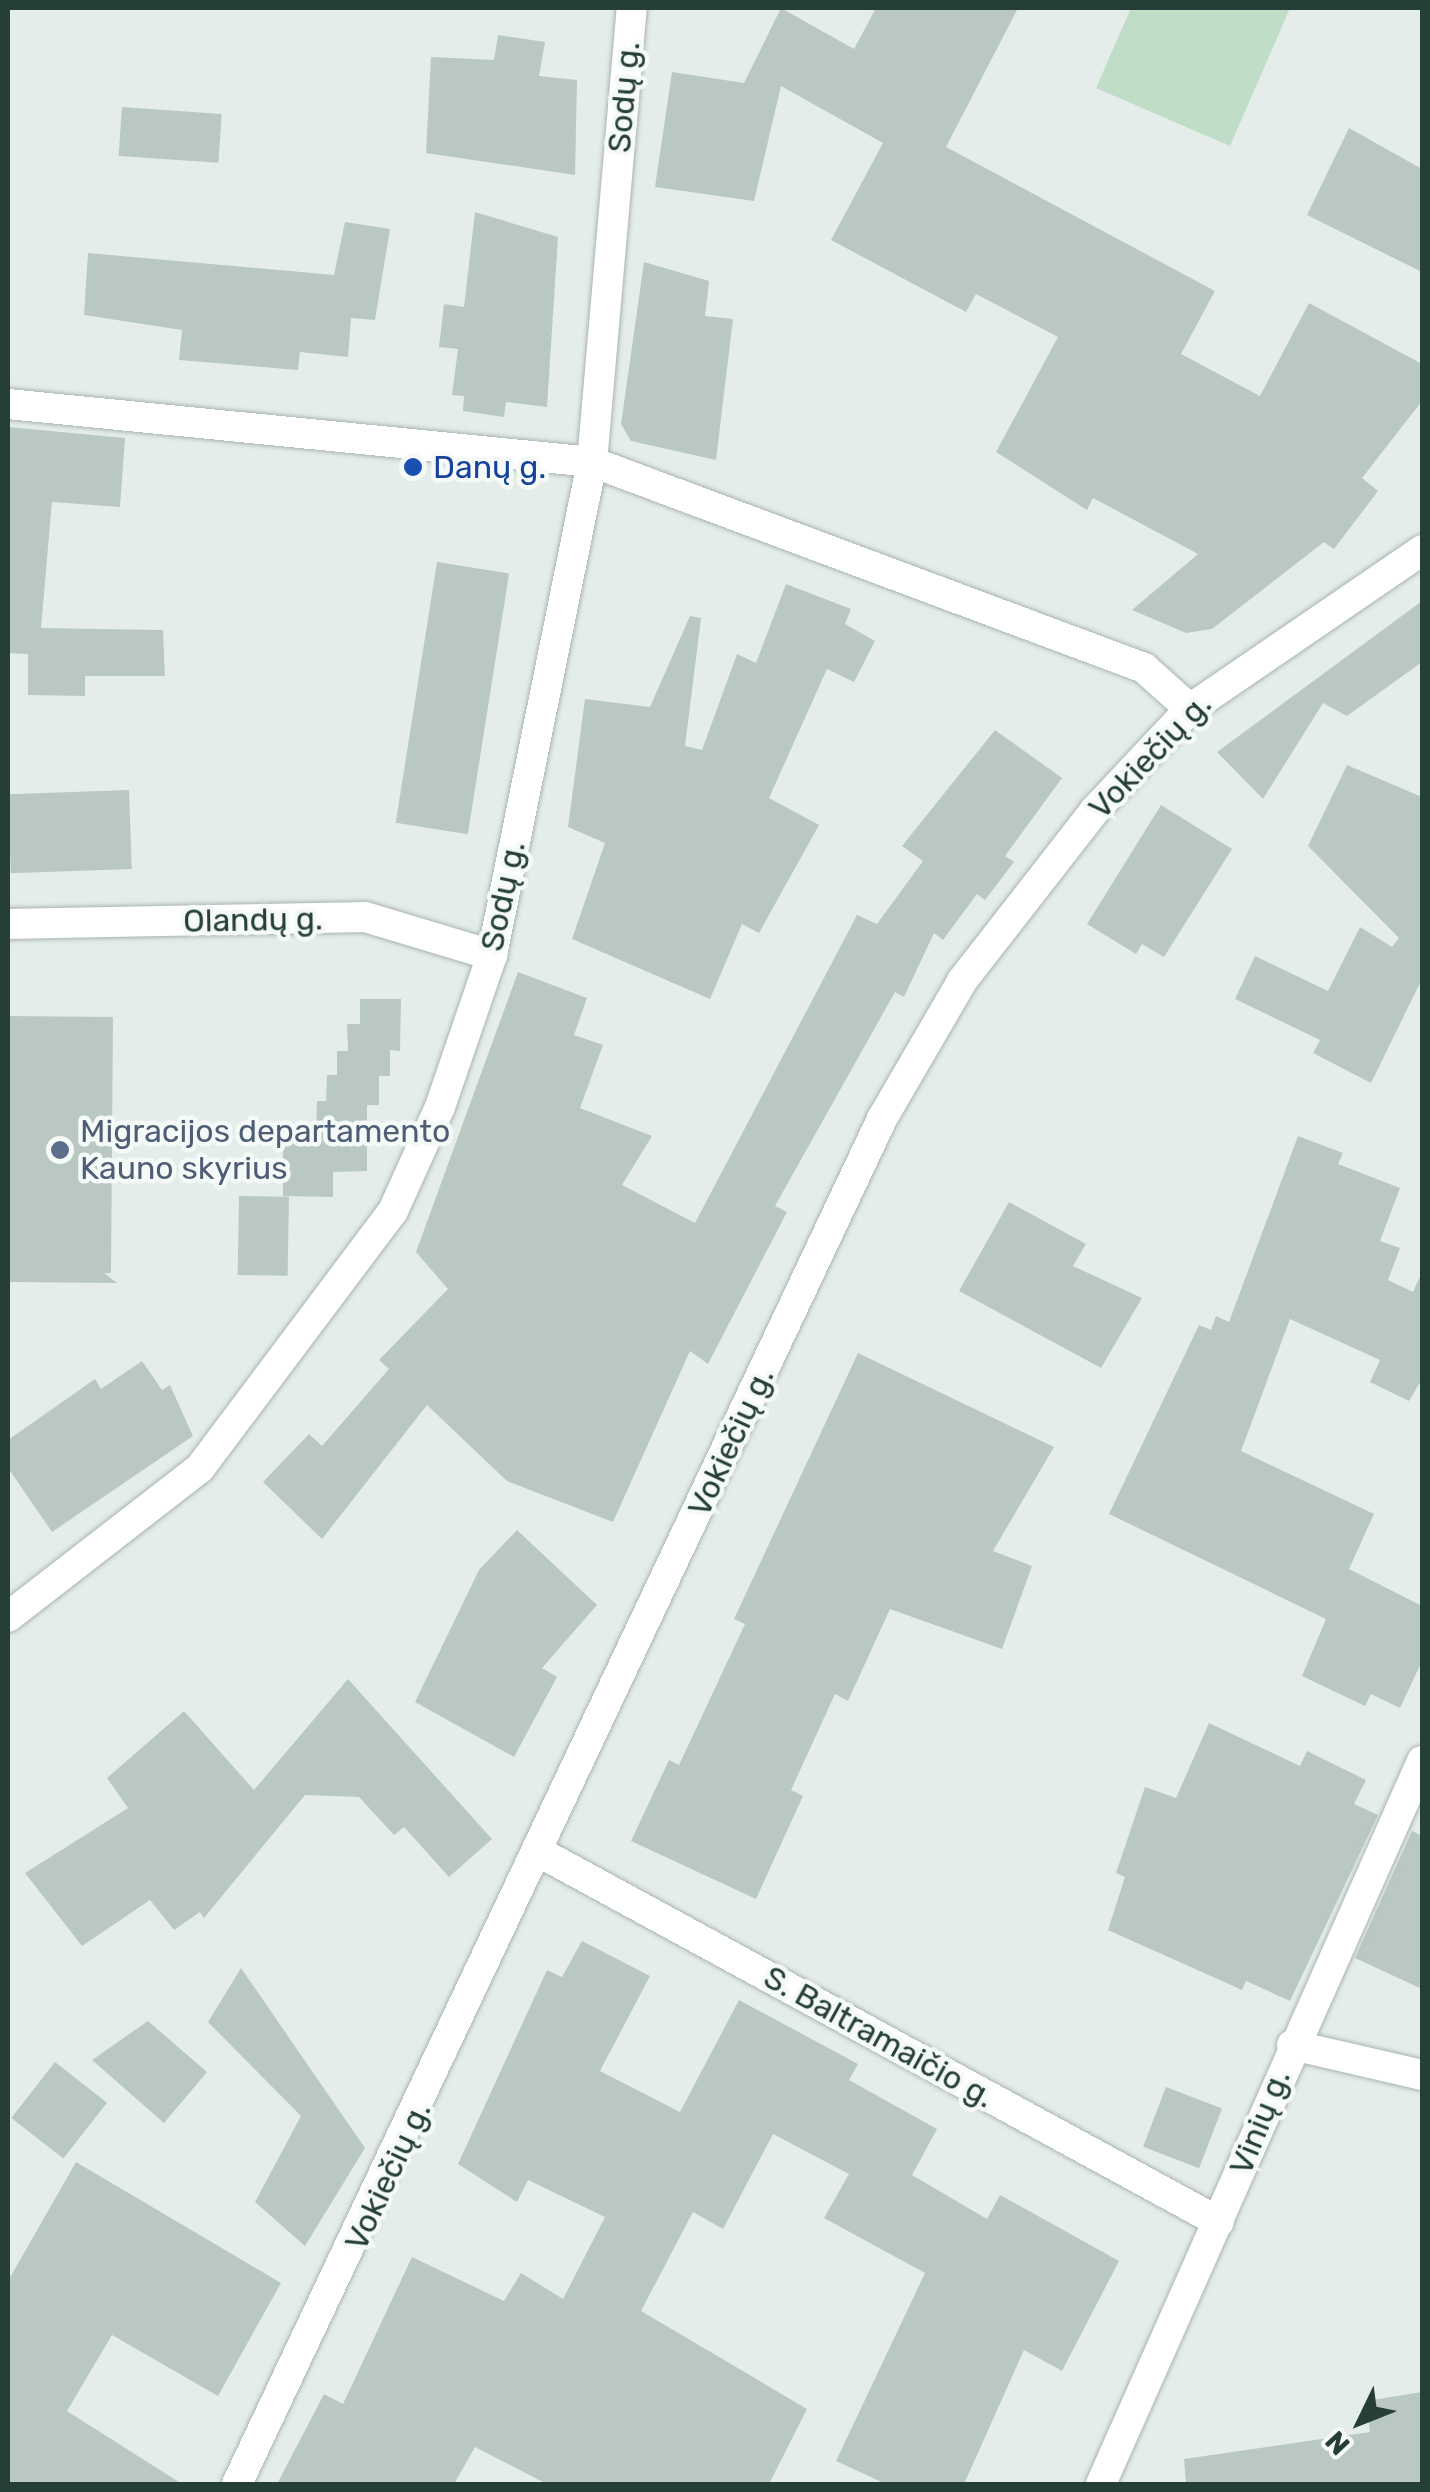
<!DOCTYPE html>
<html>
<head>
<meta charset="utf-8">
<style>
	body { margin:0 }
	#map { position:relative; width:1430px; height:2492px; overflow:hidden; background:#e5edea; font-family:Rubik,sans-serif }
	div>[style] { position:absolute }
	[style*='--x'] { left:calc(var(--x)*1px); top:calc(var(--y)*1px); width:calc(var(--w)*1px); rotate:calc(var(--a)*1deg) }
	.green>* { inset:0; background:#bfddc7 }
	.building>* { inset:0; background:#bac8c3; transform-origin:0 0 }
	.roads { filter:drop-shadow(0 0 2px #a8b5b1) drop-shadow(0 0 2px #a8b5b1) }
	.minor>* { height:30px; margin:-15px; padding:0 15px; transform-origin:15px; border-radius:15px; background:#fff }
	.dots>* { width:28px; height:28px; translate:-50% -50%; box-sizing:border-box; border:5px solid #f5faf8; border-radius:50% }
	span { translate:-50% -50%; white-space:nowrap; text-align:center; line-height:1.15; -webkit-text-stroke:9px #f5faf8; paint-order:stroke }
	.street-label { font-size:32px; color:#253e38 }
	.transit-label { font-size:32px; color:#164399 }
	.left { translate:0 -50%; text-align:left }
	.service-label { font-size:32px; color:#4e5e75 }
	.frame { position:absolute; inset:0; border:10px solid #253e38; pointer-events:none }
	.north { position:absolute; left:1310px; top:2372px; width:100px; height:100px; -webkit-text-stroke:8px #f5faf8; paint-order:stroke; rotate:227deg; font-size:28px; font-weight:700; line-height:40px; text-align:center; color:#253e38 }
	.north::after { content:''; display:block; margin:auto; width:35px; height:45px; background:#253e38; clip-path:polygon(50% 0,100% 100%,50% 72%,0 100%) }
</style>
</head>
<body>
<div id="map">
	<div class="green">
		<i style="clip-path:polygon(1131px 8px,1290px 8px,1230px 146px,1096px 88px)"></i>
	</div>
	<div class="building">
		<i style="clip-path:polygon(781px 8px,854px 49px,876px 8px,1018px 8px,946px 147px,1215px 291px,1181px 354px,1260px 396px,1309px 303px,1422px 364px,1422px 401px,1362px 478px,1378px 491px,1334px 549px,1324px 542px,1212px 629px,1186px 633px,1132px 610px,1198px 554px,1093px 498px,1087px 510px,996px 452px,1058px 337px,976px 294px,966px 312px,831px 240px,883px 143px,781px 86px,754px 201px,655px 187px,672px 72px,744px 83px)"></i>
		<i style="clip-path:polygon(498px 35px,545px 42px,539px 76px,577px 80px,575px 175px,426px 153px,431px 57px,494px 60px)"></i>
		<i style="left:122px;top:107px;width:100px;height:49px;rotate:4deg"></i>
		<i style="clip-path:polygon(1349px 128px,1422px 169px,1422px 272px,1307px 215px)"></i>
		<i style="clip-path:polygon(475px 212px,558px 237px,547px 407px,506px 402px,504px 417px,463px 411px,464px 396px,452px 395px,458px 349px,439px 347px,444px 304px,464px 307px)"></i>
		<i style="clip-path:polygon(345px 222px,390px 229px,375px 320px,351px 318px,348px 357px,300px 352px,298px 370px,179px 360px,182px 330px,84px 315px,88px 253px,334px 275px)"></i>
		<i style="clip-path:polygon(644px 262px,709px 281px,705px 316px,733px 319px,716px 460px,631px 441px,621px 424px)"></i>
		<i style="clip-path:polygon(8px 427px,125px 438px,120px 507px,52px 502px,41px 628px,163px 630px,165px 676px,85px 676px,85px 696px,28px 695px,28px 654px,8px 653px)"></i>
		<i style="left:437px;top:562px;width:73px;height:264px;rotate:9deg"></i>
		<i style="clip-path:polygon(786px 584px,851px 609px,845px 624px,875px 641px,854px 682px,827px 669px,769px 798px,819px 825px,759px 933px,742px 924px,710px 999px,572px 939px,605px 843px,568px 827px,585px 699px,650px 707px,690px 616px,701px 618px,685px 746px,702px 750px,737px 654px,756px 663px)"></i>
		<i style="clip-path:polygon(1422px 601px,1422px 662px,1347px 716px,1323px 703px,1263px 799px,1217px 752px)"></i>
		<i style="clip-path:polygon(995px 730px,1062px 778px,1005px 856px,1014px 862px,985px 900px,977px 894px,943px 940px,934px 933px,904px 997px,895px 992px,775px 1206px,787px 1212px,708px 1364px,690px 1351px,613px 1522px,507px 1481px,427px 1405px,322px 1539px,263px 1482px,309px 1434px,322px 1446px,389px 1369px,379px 1360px,448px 1289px,416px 1252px,518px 972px,587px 998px,574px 1035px,603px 1045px,580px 1108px,652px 1136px,622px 1185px,695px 1223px,857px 915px,877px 924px,923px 861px,902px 846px)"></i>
		<i style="clip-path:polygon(1347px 765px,1422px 797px,1422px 979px,1371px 1083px,1313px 1053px,1320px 1040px,1235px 999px,1255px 956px,1328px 991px,1360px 927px,1392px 947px,1399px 938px,1308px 846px)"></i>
		<i style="left:129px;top:790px;width:79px;height:121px;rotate:88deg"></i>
		<i style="clip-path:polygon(1161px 805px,1232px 849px,1164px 957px,1142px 944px,1136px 954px,1087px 924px)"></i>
		<i style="clip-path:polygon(360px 999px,401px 999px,400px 1051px,390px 1050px,390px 1076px,379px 1076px,379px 1105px,367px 1105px,367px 1171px,333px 1172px,333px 1197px,283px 1196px,283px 1131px,316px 1131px,317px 1101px,326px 1101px,327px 1075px,337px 1075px,337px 1051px,348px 1051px,347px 1024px,360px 1024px)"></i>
		<i style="clip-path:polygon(8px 1016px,113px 1017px,111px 1273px,104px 1273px,117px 1283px,8px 1282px)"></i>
		<i style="clip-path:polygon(1298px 1136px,1343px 1153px,1338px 1164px,1400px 1188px,1380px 1241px,1400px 1248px,1388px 1280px,1413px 1292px,1422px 1272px,1422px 1379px,1409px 1401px,1370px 1382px,1380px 1360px,1290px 1319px,1241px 1451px,1374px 1514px,1349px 1569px,1422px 1606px,1422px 1661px,1400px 1708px,1371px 1694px,1365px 1706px,1302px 1676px,1326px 1619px,1109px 1514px,1199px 1325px,1211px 1330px,1216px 1316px,1229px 1322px)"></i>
		<i style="left:239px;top:1196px;width:50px;height:79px;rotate:1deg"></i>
		<i style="clip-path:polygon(1009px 1202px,1086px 1244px,1073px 1266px,1142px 1298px,1101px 1368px,959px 1291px)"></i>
		<i style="clip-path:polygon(858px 1353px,1054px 1447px,993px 1551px,1032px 1566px,1002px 1649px,890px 1609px,848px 1701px,835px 1694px,791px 1790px,803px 1796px,756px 1899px,631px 1841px,669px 1760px,679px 1765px,745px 1624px,734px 1619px)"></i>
		<i style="clip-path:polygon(142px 1361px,162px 1390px,170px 1385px,193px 1436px,52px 1532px,8px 1468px,8px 1440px,95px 1379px,101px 1389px)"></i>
		<i style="clip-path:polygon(517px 1530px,597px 1605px,542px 1668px,557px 1677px,514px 1757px,415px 1702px,479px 1570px)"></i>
		<i style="clip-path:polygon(348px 1679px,492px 1839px,449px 1877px,404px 1827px,394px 1835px,359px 1797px,305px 1795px,204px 1918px,200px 1912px,174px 1930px,150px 1900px,82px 1946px,25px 1873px,128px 1808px,107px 1778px,184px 1711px,254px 1790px)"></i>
		<i style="clip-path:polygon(1209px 1723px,1300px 1766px,1307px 1751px,1366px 1780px,1354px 1804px,1378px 1815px,1290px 2001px,1246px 1981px,1242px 1990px,1108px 1930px,1125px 1877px,1116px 1873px,1145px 1787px,1176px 1798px)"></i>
		<i style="clip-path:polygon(1412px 1831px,1422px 1836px,1422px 1989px,1355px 1958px)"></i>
		<i style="clip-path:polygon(582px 1941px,650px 1976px,600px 2071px,680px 2112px,739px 2000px,858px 2064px,849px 2080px,937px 2129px,912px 2175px,987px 2219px,1000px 2195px,1119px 2261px,1062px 2371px,1024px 2350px,964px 2484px,886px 2484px,836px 2461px,925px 2273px,824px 2218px,849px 2174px,773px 2134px,723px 2229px,693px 2212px,641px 2311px,807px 2409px,769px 2484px,547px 2484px,475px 2447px,454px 2484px,277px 2484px,324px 2394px,343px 2404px,412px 2257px,504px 2301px,521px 2273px,563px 2299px,605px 2217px,528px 2180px,517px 2202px,458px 2164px,547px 1970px,562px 1977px)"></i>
		<i style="clip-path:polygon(241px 1968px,365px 2148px,305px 2246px,255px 2202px,301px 2116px,208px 2022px)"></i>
		<i style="clip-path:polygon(148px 2021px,207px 2072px,164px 2123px,92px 2060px)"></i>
		<i style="left:55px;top:2062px;width:66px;height:71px;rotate:38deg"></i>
		<i style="left:1166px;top:2087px;width:60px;height:64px;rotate:21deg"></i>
		<i style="clip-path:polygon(76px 2162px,281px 2283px,218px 2396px,112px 2335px,67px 2411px,182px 2484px,8px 2484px,8px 2281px)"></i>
		<i style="clip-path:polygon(1422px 2392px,1422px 2484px,1186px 2484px,1184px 2459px,1370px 2432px,1366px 2401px)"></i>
	</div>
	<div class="roads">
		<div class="minor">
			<i style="--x:8;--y:404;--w:587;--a:5.67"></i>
			<i style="--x:592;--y:462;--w:589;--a:20.46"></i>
			<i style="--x:1144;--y:668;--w:62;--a:41.7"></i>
			<i style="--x:8;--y:924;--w:357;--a:-1.1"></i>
			<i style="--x:365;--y:917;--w:133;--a:16.7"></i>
			<i style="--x:8;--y:1617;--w:243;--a:-37.8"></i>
			<i style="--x:200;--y:1468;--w:321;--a:-53.1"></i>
			<i style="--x:393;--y:1211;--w:114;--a:-65.7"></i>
			<i style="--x:440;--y:1107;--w:161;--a:-71.1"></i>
			<i style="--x:492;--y:955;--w:503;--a:-78.53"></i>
			<i style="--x:592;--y:462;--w:456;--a:-85"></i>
			<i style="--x:539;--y:1852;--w:774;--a:28.55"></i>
			<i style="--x:1292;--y:2045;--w:133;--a:13"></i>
			<i style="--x:237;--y:2484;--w:1512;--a:-64.71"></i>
			<i style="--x:883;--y:1117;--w:157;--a:-59.8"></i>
			<i style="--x:962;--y:981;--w:217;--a:-52.1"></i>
			<i style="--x:1095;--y:810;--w:139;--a:-46.8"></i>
			<i style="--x:1190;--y:709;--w:281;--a:-34.4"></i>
			<i style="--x:1101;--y:2484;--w:791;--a:-66.06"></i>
		</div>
	</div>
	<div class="dots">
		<i style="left:413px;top:467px;background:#1a4fb4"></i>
		<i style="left:60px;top:1150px;background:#5c6f8a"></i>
	</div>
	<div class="street-label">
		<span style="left:624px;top:97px;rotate:-85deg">Sodų g.</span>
		<span style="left:1150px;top:756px;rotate:-46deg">Vokiečių g.</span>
		<span style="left:503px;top:896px;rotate:-78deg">Sodų g.</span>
		<span style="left:253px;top:920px;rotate:-1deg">Olandų g.</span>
		<span style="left:731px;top:1442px;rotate:-65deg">Vokiečių g.</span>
		<span style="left:879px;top:2037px;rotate:29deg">S. Baltramaičio g.</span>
		<span style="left:1260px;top:2122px;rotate:-68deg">Vinių g.</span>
		<span style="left:388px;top:2176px;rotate:-65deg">Vokiečių g.</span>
	</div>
	<div class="transit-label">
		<span class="left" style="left:433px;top:467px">Danų g.</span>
	</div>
	<div class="service-label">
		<span class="left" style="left:80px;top:1150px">Migracijos departamento<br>Kauno skyrius</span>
	</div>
	<div class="frame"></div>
	<div class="north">N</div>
</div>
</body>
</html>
